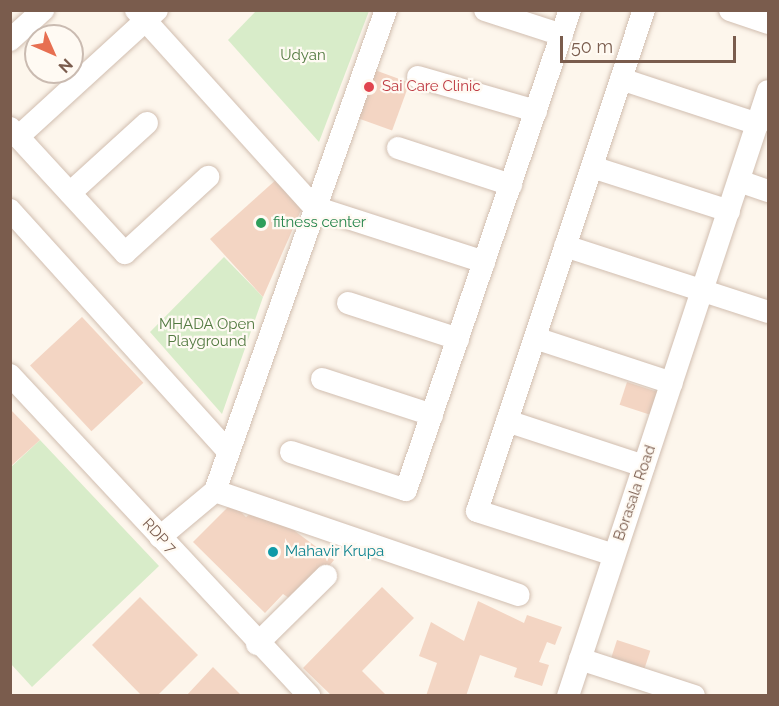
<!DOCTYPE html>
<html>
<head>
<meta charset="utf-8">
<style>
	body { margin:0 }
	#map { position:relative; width:779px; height:706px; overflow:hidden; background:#fdf6ec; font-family:Raleway,sans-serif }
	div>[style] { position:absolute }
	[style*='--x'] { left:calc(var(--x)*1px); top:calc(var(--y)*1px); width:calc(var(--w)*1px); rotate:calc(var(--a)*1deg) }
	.green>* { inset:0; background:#d8ecc9 }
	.building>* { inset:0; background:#f3d5c3; transform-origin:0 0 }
	.roads { filter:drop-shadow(0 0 2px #d1beb0) drop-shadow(0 0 2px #d1beb0) }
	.minor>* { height:22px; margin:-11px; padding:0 11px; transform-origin:11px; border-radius:11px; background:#fff }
	.dots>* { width:16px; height:16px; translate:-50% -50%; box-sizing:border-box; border:3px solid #fffaf3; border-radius:50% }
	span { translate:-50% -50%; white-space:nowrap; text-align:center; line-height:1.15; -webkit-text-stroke:4.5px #fffaf3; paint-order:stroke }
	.park-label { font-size:15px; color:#537a41 }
	.health-label { font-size:15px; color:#be3a42 }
	.left { translate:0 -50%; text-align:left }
	.leisure-label { font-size:15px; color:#27864d }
	.street-label { font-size:15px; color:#7a5c4d }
	.culture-label { font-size:15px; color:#0d838f }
	.frame { position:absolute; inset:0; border:12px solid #7a5c4d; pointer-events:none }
	.north { position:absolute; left:24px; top:24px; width:60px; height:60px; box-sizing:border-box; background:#fffaf3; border:2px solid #cabbb1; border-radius:50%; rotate:135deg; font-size:16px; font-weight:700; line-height:24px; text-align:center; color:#7a5c4d }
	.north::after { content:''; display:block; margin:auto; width:21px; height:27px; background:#e76f51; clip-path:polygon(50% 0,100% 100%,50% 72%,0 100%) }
	.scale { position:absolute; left:560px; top:36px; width:176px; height:27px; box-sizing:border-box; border:3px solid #7a5c4d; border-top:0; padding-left:8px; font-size:18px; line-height:21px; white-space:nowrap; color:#7a5c4d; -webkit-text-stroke:4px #fffaf3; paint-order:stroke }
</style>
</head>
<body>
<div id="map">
	<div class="green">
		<i style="clip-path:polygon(257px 10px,369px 11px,319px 142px,228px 40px)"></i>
		<i style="clip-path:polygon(224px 257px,263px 297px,222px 414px,150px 332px)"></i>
		<i style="clip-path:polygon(40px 440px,159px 566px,32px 687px,11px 664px,11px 467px)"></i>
	</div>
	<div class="building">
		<i style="left:372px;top:69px;width:40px;height:51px;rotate:20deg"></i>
		<i style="clip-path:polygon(278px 178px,302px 208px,263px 297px,210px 239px)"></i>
		<i style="left:82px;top:317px;width:90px;height:71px;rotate:47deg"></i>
		<i style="left:627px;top:382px;width:41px;height:24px;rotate:18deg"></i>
		<i style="clip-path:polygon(10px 409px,40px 440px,10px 467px)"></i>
		<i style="clip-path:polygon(232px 503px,246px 517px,261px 506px,334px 560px,298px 604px,283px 594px,265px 613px,193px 542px)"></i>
		<i style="clip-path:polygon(382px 587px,414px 618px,362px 671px,387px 696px,332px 696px,303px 668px)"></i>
		<i style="clip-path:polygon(140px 597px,198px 655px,157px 696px,142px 696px,92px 645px)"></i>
		<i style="clip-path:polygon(478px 601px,524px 623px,527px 615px,562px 627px,555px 645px,547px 642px,539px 662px,549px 665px,542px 686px,514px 677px,517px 668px,480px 655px,466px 696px,426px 696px,437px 663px,419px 656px,431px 622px,464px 641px)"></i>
		<i style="left:617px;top:640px;width:35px;height:25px;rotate:18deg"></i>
		<i style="clip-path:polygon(213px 667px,242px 696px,186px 696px)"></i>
	</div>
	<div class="roads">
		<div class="minor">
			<i style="--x:136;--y:10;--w:266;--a:47.9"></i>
			<i style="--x:314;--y:207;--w:179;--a:17.9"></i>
			<i style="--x:485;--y:10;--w:81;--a:18"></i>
			<i style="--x:730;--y:10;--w:40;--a:18.9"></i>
			<i style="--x:10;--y:40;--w:45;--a:-42.3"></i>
			<i style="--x:418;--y:77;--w:123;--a:16.1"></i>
			<i style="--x:621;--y:79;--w:144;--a:18.2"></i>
			<i style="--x:10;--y:128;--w:170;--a:47.4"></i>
			<i style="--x:125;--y:253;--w:113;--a:-42.5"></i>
			<i style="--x:18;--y:137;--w:188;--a:-42.4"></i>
			<i style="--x:398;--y:148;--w:119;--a:18.1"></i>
			<i style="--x:592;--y:167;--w:144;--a:17.8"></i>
			<i style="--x:739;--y:181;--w:31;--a:19"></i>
			<i style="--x:70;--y:193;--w:104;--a:-42.3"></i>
			<i style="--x:10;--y:210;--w:325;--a:47.9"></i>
			<i style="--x:565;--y:246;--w:213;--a:18"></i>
			<i style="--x:348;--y:303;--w:116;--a:18.1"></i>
			<i style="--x:535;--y:338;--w:144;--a:18.2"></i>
			<i style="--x:10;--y:375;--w:439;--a:47"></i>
			<i style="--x:322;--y:379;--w:116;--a:18.1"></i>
			<i style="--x:507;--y:421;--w:144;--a:18.2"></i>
			<i style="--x:291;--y:452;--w:121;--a:18.3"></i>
			<i style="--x:406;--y:490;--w:507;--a:-71.14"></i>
			<i style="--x:215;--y:491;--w:321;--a:18.9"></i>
			<i style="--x:160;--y:537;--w:72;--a:-39.9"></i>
			<i style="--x:215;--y:491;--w:510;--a:-70.43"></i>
			<i style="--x:614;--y:555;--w:144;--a:-162.2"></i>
			<i style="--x:477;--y:511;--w:528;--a:-71.57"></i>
			<i style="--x:257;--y:644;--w:97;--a:-44.6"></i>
			<i style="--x:580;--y:659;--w:120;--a:18"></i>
			<i style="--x:568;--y:696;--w:637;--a:-71.71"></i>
		</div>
	</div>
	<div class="dots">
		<i style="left:369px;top:87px;background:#e0444e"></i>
		<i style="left:261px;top:223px;background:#2e9e5b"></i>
		<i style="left:273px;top:552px;background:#0f9aa8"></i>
	</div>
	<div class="park-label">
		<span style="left:303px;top:56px">Udyan</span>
		<span style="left:207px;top:333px">MHADA Open<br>Playground</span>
	</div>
	<div class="health-label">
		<span class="left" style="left:382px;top:87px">Sai Care Clinic</span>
	</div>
	<div class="leisure-label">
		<span class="left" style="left:273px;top:223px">fitness center</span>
	</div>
	<div class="street-label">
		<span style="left:635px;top:493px;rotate:-71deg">Borasala Road</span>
		<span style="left:159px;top:536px;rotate:47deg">RDP 7</span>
	</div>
	<div class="culture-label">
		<span class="left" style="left:285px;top:552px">Mahavir Krupa</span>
	</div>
	<div class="frame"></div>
	<div class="north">N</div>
	<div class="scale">50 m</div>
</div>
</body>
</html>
